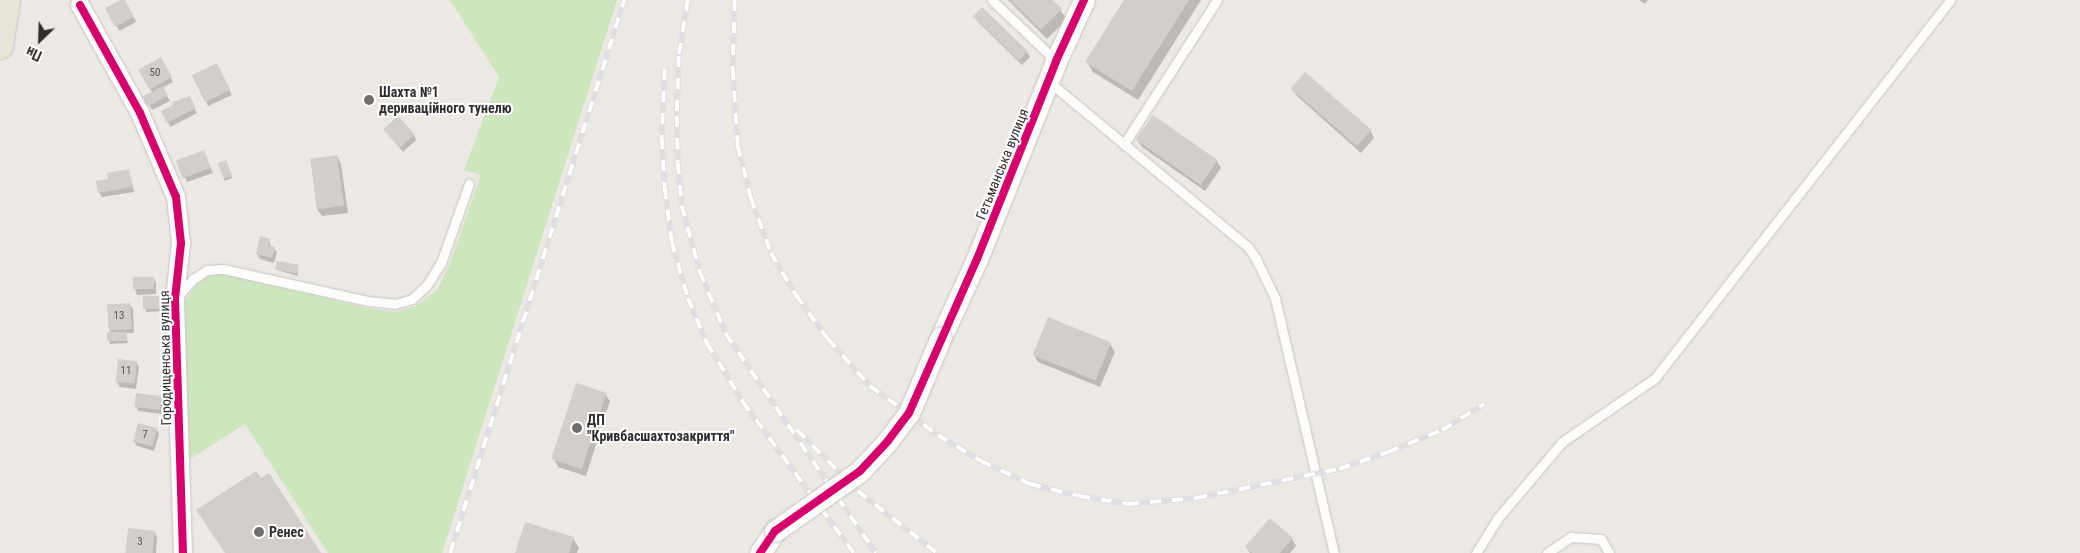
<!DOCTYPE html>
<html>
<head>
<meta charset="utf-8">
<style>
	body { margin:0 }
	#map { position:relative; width:2080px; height:553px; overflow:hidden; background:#ece8e4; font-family:"Roboto Condensed",sans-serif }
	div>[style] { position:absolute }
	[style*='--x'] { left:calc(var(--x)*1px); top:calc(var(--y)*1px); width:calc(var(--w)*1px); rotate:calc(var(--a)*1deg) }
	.green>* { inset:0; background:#cee6be }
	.shadow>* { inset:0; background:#0003; transform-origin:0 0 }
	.building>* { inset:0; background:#d1cecb; transform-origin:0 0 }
	.roads { filter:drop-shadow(0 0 1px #c5c4c5) drop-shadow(0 0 1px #c5c4c5) }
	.service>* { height:9px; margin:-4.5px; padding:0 4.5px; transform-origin:4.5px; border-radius:4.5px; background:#fcfcfb }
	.minor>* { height:18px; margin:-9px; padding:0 9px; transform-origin:9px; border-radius:9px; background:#fcfcfb }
	.tertiary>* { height:21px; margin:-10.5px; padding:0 10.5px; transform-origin:10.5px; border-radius:10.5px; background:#fcfcfb }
	.primary>* { height:26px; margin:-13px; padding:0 13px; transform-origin:13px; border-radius:13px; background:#e8e4d6 }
	.rail>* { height:5.5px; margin-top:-2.75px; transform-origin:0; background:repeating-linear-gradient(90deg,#fff 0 11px,#dfdfe1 0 22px); box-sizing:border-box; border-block:1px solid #dfdfe1 }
	.bridges { filter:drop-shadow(0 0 1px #c5c4c5) drop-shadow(0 0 1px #c5c4c5) }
	.tertiary-bridge>* { height:21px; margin:-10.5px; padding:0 10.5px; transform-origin:10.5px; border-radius:10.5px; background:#fcfcfb }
	.cycleway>* { height:8px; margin:-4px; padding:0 4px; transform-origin:4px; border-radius:4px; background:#d6006c }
	.dots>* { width:14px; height:14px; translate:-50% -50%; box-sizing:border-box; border:2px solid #fff; border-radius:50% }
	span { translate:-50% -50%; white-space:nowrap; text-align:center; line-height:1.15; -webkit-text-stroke:4px #fff; paint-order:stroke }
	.number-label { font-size:11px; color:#585857 }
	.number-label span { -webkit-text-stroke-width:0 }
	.poi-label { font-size:14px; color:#2e2e2e; font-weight:700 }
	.left { translate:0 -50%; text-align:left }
	.street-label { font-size:14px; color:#2e2e2e }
	.north { position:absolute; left:15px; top:15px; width:50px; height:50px; -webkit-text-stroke:4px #fff; paint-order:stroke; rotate:204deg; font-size:14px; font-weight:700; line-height:20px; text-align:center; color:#2e2e2e }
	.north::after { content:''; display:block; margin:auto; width:18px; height:22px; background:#2e2e2e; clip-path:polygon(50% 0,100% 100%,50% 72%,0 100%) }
</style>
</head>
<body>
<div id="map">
	<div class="green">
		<i style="clip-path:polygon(450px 0,617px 0,442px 553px,328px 553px,245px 424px,187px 461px,183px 304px,197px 284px,209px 276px,222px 274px,367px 308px,396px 312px,416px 306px,437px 290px,449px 266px,481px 175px,464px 170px,499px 77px)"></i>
	</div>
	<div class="shadow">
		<i style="left:124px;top:0;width:25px;height:19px;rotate:61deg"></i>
		<i style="clip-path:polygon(1008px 0,1052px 0,1067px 19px,1047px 39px)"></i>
		<i style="clip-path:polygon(1126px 0,1201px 0,1138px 100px,1093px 72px,1087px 62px)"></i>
		<i style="clip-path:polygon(1639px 0,1648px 0,1645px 4px)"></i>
		<i style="clip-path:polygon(982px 8px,1027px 52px,1030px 57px,1022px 65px,977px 21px,974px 16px)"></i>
		<i style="clip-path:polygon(161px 59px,173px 82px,162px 88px,170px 101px,152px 110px,144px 96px,152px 92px,140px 70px)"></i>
		<i style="clip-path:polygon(219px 70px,232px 95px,208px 106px,206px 101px)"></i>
		<i style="clip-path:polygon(1292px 89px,1370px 130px,1374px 138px,1361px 153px,1297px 96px)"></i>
		<i style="left:189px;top:98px;width:17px;height:30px;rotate:62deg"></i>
		<i style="clip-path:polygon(372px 98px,374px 105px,371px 107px,366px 103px)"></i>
		<i style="clip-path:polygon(388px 134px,414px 135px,416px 140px,403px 152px)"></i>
		<i style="clip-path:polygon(1137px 140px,1217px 161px,1221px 168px,1205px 191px,1142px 147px)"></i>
		<i style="clip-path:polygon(337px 156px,341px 164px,348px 213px,322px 216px,317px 209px,311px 160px)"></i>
		<i style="clip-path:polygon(206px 157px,213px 173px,187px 182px,178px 161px)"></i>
		<i style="clip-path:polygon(227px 163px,232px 178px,225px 181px,224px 179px)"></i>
		<i style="clip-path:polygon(129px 171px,134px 192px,102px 197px,99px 192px,110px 180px)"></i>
		<i style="clip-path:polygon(269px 240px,271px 247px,277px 252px,274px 263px,260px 259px,257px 254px)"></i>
		<i style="clip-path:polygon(298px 266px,298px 276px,277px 270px)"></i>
		<i style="clip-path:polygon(153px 278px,156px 283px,156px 294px,137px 295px,135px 290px)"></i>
		<i style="clip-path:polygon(162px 297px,164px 311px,146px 312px,145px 310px)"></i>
		<i style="clip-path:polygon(130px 305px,133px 309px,134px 333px,126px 333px,128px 343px,110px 344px,108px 334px,112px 334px,109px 329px,108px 306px)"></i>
		<i style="clip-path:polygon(1110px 344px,1115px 352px,1100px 387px,1038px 362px,1034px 355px)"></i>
		<i style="clip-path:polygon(119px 360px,136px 362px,139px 367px,136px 389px,120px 387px,117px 382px)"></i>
		<i style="clip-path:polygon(605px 394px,610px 401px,586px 476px,558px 467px,554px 459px)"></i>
		<i style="clip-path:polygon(161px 397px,164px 402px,163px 414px,138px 411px,136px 406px)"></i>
		<i style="clip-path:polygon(157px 430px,159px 434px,154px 451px,137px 446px,134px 441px)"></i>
		<i style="clip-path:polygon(155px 532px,157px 537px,156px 553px,127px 553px)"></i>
		<i style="clip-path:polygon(573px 538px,579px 548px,577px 553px,516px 553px)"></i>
		<i style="clip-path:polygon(1292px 539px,1296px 546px,1290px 553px,1250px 553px,1246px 547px)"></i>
	</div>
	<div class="building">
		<i style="clip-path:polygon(121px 0,125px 0,134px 17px,115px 27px,105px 8px)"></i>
		<i style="clip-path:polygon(1010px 0,1053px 0,1062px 9px,1041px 30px)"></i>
		<i style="clip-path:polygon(1124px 0,1189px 0,1132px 91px,1085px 62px)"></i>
		<i style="left:982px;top:7px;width:64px;height:13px;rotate:44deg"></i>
		<i style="left:161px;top:57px;width:23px;height:26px;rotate:61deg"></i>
		<i style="left:217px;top:63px;width:30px;height:28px;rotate:64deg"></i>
		<i style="left:1305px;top:72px;width:88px;height:22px;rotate:41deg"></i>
		<i style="left:163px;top:86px;width:11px;height:23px;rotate:63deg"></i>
		<i style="clip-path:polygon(368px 95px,373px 97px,373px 102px,369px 105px,364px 103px,364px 98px)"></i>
		<i style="clip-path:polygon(190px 96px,196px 108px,167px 123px,161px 111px,173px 105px,172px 102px)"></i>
		<i style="left:1153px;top:115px;width:79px;height:30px;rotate:35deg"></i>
		<i style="left:398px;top:116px;width:25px;height:20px;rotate:48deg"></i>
		<i style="left:204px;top:150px;width:19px;height:30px;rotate:69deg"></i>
		<i style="left:337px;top:155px;width:51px;height:27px;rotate:82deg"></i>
		<i style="left:226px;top:160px;width:17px;height:9px;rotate:69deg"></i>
		<i style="clip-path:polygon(129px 169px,132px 187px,98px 193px,96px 181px,108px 179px,107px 173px)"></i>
		<i style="clip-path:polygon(260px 236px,270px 239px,268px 245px,275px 247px,272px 258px,256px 254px)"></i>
		<i style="left:277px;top:261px;width:22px;height:9px;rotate:10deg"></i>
		<i style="left:154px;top:277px;width:12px;height:21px;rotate:90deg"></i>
		<i style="left:163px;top:296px;width:13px;height:20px;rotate:90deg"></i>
		<i style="left:130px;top:303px;width:26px;height:23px;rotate:86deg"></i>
		<i style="left:1048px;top:317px;width:68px;height:41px;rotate:22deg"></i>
		<i style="left:127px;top:332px;width:9px;height:20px;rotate:90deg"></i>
		<i style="left:118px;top:359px;width:19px;height:23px;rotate:6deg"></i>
		<i style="left:576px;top:383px;width:32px;height:80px;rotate:18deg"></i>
		<i style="left:136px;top:393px;width:26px;height:14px;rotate:7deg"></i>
		<i style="left:138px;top:423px;width:20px;height:19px;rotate:15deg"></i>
		<i style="clip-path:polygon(256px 471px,261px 478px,269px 473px,321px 553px,225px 553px,196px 510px)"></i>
		<i style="clip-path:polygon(1270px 518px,1293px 538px,1280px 553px,1252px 553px,1245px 547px)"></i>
		<i style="clip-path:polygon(525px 522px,574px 537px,569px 553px,515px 553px)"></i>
		<i style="left:128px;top:528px;width:27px;height:25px;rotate:6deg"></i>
	</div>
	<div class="roads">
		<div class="service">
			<i style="--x:992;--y:0;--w:88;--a:43.6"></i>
			<i style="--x:1048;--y:81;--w:260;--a:39.7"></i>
			<i style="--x:1248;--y:247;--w:14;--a:56"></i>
			<i style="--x:1256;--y:259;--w:43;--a:64"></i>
			<i style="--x:1275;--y:298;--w:262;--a:77"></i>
			<i style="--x:1124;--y:144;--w:171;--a:-57.1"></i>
			<i style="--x:178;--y:296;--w:23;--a:-49"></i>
			<i style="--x:193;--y:279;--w:17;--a:-33"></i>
			<i style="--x:207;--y:270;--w:16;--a:-4"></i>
			<i style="--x:223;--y:269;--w:148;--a:12.4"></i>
			<i style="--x:368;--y:301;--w:27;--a:6"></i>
			<i style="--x:395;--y:304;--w:18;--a:-16"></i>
			<i style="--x:412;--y:299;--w:21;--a:-43"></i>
			<i style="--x:427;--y:285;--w:26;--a:-58"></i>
			<i style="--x:441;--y:263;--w:84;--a:-70.5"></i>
			<i style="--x:1476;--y:553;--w:40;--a:-58"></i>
			<i style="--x:1497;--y:519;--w:101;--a:-49.8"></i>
			<i style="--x:1562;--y:442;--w:113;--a:-34.5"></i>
			<i style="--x:1655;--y:378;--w:479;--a:-52"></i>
			<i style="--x:1547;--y:553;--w:29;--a:-34"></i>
			<i style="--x:1571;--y:537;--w:30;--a:4"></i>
			<i style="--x:1601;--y:539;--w:16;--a:60"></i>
		</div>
		<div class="minor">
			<i style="--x:80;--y:5;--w:124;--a:60.9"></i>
			<i style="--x:140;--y:113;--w:91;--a:66.8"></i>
			<i style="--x:176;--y:197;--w:46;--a:83.8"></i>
			<i style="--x:181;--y:243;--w:56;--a:96.1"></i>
			<i style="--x:175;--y:299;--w:254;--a:88.2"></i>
		</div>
		<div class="tertiary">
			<i style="--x:941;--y:337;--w:86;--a:-65.2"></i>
			<i style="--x:977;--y:259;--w:213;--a:-68.2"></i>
			<i style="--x:1056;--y:61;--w:67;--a:-65.3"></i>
			<i style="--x:760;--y:553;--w:27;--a:-56"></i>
		</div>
		<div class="primary">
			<i style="--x:0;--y:46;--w:47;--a:-81.3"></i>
		</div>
	</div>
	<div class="rail">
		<i style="--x:688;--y:0;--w:57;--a:99.1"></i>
		<i style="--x:679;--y:56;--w:60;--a:91.9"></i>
		<i style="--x:677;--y:116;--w:47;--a:88.8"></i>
		<i style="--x:678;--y:163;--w:43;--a:84.7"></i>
		<i style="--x:682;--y:206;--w:68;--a:74.7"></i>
		<i style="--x:700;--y:272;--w:67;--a:67.2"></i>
		<i style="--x:726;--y:334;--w:265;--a:55.6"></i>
		<i style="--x:735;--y:0;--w:69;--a:91.7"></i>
		<i style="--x:733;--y:69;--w:77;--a:86.3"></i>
		<i style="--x:738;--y:146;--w:54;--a:76"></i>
		<i style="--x:751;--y:198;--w:59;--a:70"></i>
		<i style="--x:771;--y:253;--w:49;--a:59.2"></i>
		<i style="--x:796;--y:295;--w:54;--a:54"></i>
		<i style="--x:828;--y:339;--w:63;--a:48.2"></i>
		<i style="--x:870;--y:386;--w:84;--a:35.8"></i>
		<i style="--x:938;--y:435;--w:50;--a:31.2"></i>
		<i style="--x:981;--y:461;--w:54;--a:25.1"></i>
		<i style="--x:1030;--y:484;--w:50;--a:13.8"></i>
		<i style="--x:1079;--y:496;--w:50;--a:9.3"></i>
		<i style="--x:1128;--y:504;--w:68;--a:-5"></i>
		<i style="--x:1196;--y:498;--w:146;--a:-11.5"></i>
		<i style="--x:1339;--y:469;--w:52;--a:-19.1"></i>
		<i style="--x:1388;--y:452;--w:58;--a:-22.2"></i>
		<i style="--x:1442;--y:430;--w:49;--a:-31.8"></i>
		<i style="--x:665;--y:69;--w:69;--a:92.5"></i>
		<i style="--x:662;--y:138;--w:50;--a:86.6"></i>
		<i style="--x:665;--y:188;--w:54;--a:82.6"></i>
		<i style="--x:672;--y:242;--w:58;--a:74.1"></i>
		<i style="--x:688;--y:298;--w:49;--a:67.1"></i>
		<i style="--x:707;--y:343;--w:69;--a:58.6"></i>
		<i style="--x:743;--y:402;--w:187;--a:53.7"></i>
		<i style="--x:797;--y:430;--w:86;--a:45"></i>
		<i style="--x:858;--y:491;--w:100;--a:38.1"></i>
		<i style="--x:450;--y:553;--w:580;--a:-72.53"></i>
	</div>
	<div class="bridges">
		<div class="tertiary-bridge">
			<i style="--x:775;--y:531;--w:104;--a:-35.2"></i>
			<i style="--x:860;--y:471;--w:40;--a:-47"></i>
			<i style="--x:887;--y:442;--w:36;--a:-53"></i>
			<i style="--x:909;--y:413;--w:82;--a:-67.2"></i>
		</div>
	</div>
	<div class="cycleway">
		<i style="--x:80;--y:5;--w:124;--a:60.9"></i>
		<i style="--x:140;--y:113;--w:91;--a:66.8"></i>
		<i style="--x:176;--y:197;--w:46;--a:83.8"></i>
		<i style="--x:181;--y:243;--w:56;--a:96.1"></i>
		<i style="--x:175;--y:299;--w:254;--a:88.2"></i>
		<i style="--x:760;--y:553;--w:27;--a:-56"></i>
		<i style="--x:775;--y:531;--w:104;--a:-35.2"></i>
		<i style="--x:860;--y:471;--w:40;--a:-47"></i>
		<i style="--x:887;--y:442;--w:36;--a:-53"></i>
		<i style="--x:909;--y:413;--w:168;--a:-66.2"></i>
		<i style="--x:977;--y:259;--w:213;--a:-68.2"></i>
		<i style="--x:1056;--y:61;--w:67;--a:-65.3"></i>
	</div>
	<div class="dots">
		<i style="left:369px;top:100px;background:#706f6e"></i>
		<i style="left:577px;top:428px;background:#706f6e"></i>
		<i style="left:259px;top:532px;background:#706f6e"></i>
	</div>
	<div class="number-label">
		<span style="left:155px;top:73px">50</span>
		<span style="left:119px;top:316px">13</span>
		<span style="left:126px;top:371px">11</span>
		<span style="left:145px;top:435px">7</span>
		<span style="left:140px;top:542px">3</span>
	</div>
	<div class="poi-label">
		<span class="left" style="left:379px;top:100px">Шахта №1<br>дериваційного тунелю</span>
		<span class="left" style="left:587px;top:428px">ДП<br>"Кривбасшахтозакриття"</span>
		<span class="left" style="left:269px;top:532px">Ренес</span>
	</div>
	<div class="street-label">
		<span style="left:1002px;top:164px;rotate:-68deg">Гетьманська вулиця</span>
		<span style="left:165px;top:358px;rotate:-91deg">Городищенська вулиця</span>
	</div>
	<div class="north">Пн</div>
</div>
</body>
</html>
